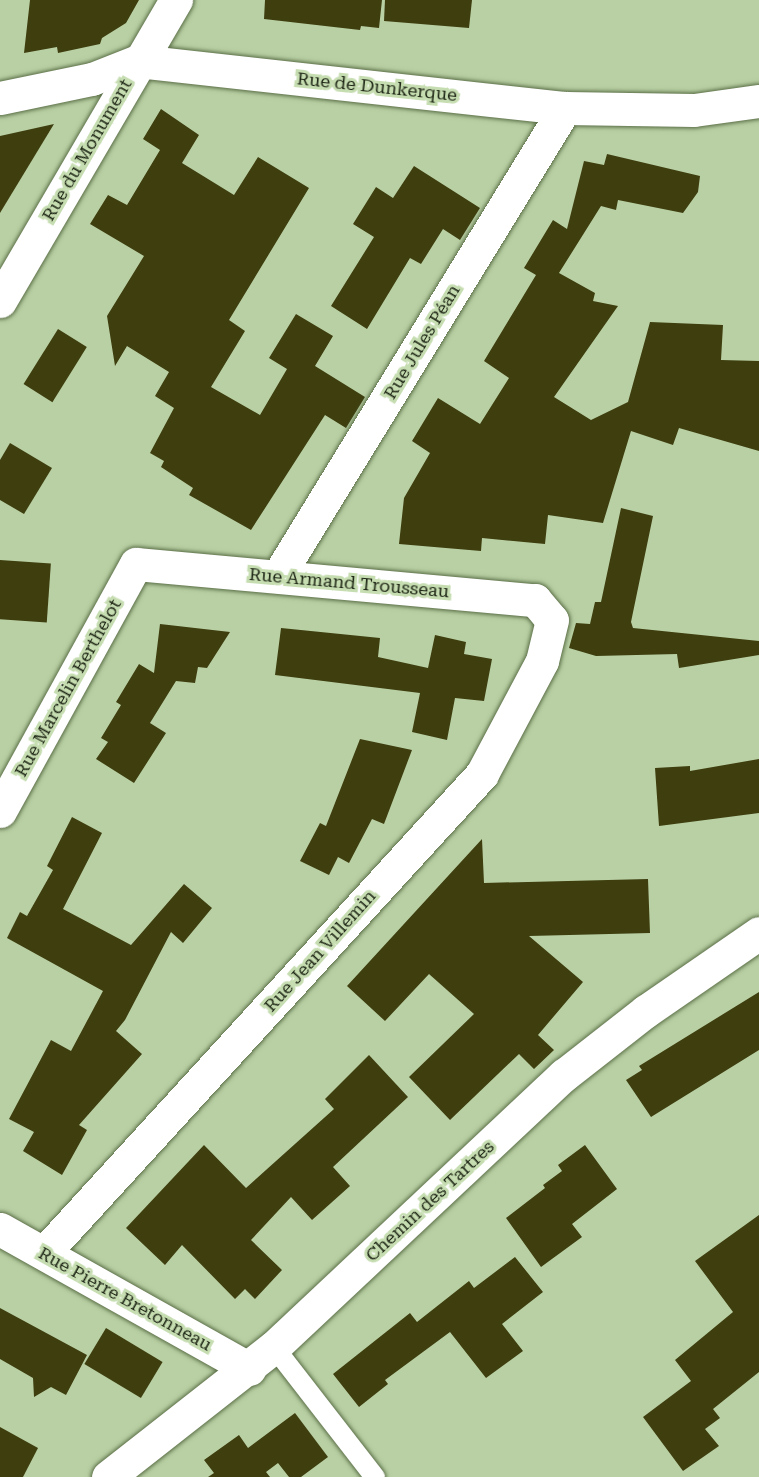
<!DOCTYPE html>
<html>
<head>
<meta charset="utf-8">
<style>
	body { margin:0 }
	#map { position:relative; width:759px; height:1477px; overflow:hidden; background:#b9d0a4; font-family:"Roboto Serif",serif }
	div>[style] { position:absolute }
	[style*='--x'] { left:calc(var(--x)*1px); top:calc(var(--y)*1px); width:calc(var(--w)*1px); rotate:calc(var(--a)*1deg) }
	.building>* { inset:0; background:#3e3e0f; transform-origin:0 0 }
	.roads { filter:drop-shadow(0 0 2px #5b6f47) drop-shadow(0 0 2px #5b6f47) }
	.service>* { height:20px; margin:-10px; padding:0 10px; transform-origin:10px; border-radius:10px; background:#fff }
	.minor>* { height:33px; margin:-16.5px; padding:0 16.5px; transform-origin:16.5px; border-radius:16.5px; background:#fff }
	span { translate:-50% -50%; white-space:nowrap; text-align:center; line-height:1.15; -webkit-text-stroke:6px #c6ddb1; paint-order:stroke }
	.street-label { font-size:18px; color:#1e2615 }
</style>
</head>
<body>
<div id="map">
	<div class="building">
		<i style="clip-path:polygon(30px 0,139px 0,126px 23px,102px 38px,100px 44px,58px 53px,57px 47px,24px 53px)"></i>
		<i style="clip-path:polygon(265px 0,382px 0,379px 28px,361px 26px,360px 30px,264px 19px)"></i>
		<i style="clip-path:polygon(385px 0,472px 0,469px 28px,384px 21px)"></i>
		<i style="clip-path:polygon(161px 109px,199px 135px,182px 163px,234px 195px,258px 157px,309px 188px,229px 320px,245px 331px,211px 387px,260px 415px,287px 369px,269px 358px,296px 314px,333px 336px,315px 366px,365px 397px,346px 428px,325px 415px,251px 530px,189px 495px,193px 488px,161px 467px,164px 461px,150px 453px,174px 408px,155px 396px,169px 372px,127px 346px,115px 366px,107px 316px,144px 256px,90px 224px,108px 195px,127px 205px,160px 150px,143px 139px)"></i>
		<i style="clip-path:polygon(54px 124px,0 213px,0 136px)"></i>
		<i style="clip-path:polygon(607px 154px,700px 176px,698px 192px,683px 213px,618px 200px,616px 210px,601px 206px,559px 273px,595px 293px,593px 301px,618px 306px,554px 397px,591px 420px,628px 402px,650px 322px,723px 325px,721px 360px,759px 361px,759px 451px,679px 428px,673px 445px,631px 431px,603px 523px,548px 515px,545px 544px,482px 538px,481px 551px,399px 544px,404px 498px,430px 453px,412px 441px,438px 398px,480px 424px,509px 378px,484px 361px,536px 275px,524px 268px,553px 220px,567px 229px,584px 161px,604px 165px)"></i>
		<i style="clip-path:polygon(414px 166px,480px 208px,460px 240px,443px 229px,421px 264px,410px 258px,367px 329px,331px 306px,374px 237px,353px 224px,376px 187px,393px 198px)"></i>
		<i style="left:58px;top:329px;width:34px;height:65px;rotate:32deg"></i>
		<i style="clip-path:polygon(10px 443px,52px 468px,24px 514px,0 500px,0 460px)"></i>
		<i style="clip-path:polygon(621px 508px,653px 516px,631px 622px,633px 628px,759px 641px,759px 655px,679px 668px,677px 654px,596px 656px,569px 648px,576px 623px,590px 624px,595px 602px,601px 602px)"></i>
		<i style="left:0;top:560px;width:51px;height:59px;rotate:4deg"></i>
		<i style="clip-path:polygon(160px 624px,230px 632px,207px 668px,198px 667px,195px 683px,176px 681px,150px 723px,166px 733px,134px 783px,96px 759px,108px 742px,101px 738px,121px 705px,116px 702px,139px 664px,154px 673px)"></i>
		<i style="clip-path:polygon(281px 628px,380px 638px,378px 657px,428px 668px,435px 635px,466px 642px,464px 654px,492px 659px,484px 701px,455px 698px,447px 740px,412px 732px,420px 693px,275px 675px)"></i>
		<i style="clip-path:polygon(360px 739px,412px 750px,384px 824px,372px 819px,349px 863px,338px 857px,329px 875px,300px 861px,320px 823px,326px 826px)"></i>
		<i style="clip-path:polygon(759px 759px,759px 813px,659px 826px,655px 768px,690px 766px,690px 771px)"></i>
		<i style="clip-path:polygon(72px 817px,102px 833px,63px 909px,131px 945px,184px 884px,212px 908px,183px 943px,171px 932px,125px 1020px,116px 1031px,142px 1054px,79px 1125px,87px 1130px,62px 1175px,23px 1151px,34px 1132px,9px 1119px,51px 1040px,71px 1051px,103px 991px,7px 938px,20px 912px,27px 916px,53px 870px,47px 866px)"></i>
		<i style="clip-path:polygon(482px 839px,484px 883px,648px 879px,650px 933px,529px 936px,583px 982px,538px 1035px,554px 1050px,534px 1069px,519px 1054px,450px 1120px,409px 1077px,474px 1014px,429px 974px,385px 1021px,347px 986px)"></i>
		<i style="clip-path:polygon(759px 992px,759px 1050px,651px 1117px,626px 1080px,642px 1070px,639px 1066px)"></i>
		<i style="clip-path:polygon(369px 1055px,408px 1097px,333px 1167px,350px 1186px,312px 1220px,291px 1197px,251px 1240px,282px 1270px,255px 1299px,245px 1289px,235px 1299px,182px 1245px,165px 1265px,126px 1228px,204px 1145px,246px 1188px,334px 1109px,325px 1099px)"></i>
		<i style="clip-path:polygon(585px 1145px,617px 1189px,572px 1224px,582px 1237px,541px 1267px,506px 1218px,545px 1188px,543px 1185px,562px 1171px,558px 1165px)"></i>
		<i style="clip-path:polygon(759px 1215px,759px 1372px,713px 1409px,720px 1418px,705px 1429px,719px 1446px,683px 1471px,643px 1417px,691px 1381px,675px 1360px,733px 1312px,695px 1261px)"></i>
		<i style="clip-path:polygon(515px 1257px,543px 1292px,502px 1324px,523px 1351px,486px 1378px,450px 1332px,385px 1380px,388px 1384px,359px 1407px,333px 1374px,410px 1313px,417px 1322px,469px 1281px,474px 1288px)"></i>
		<i style="clip-path:polygon(0 1308px,87px 1355px,66px 1395px,51px 1387px,34px 1397px,33px 1378px,0 1359px)"></i>
		<i style="left:106px;top:1328px;width:66px;height:42px;rotate:31deg"></i>
		<i style="clip-path:polygon(295px 1413px,328px 1457px,301px 1477px,289px 1477px,278px 1463px,266px 1472px,270px 1477px,208px 1477px,214px 1473px,204px 1460px,239px 1435px,248px 1448px)"></i>
		<i style="clip-path:polygon(0 1427px,38px 1448px,23px 1477px,0 1477px)"></i>
	</div>
	<div class="roads">
		<div class="service">
			<i style="--x:274;--y:1347;--w:165;--a:52.2"></i>
		</div>
		<div class="minor">
			<i style="--x:0;--y:98;--w:94;--a:-11.7"></i>
			<i style="--x:92;--y:79;--w:49;--a:-21.4"></i>
			<i style="--x:138;--y:61;--w:430;--a:6.3"></i>
			<i style="--x:565;--y:108;--w:129;--a:0.9"></i>
			<i style="--x:694;--y:110;--w:66;--a:-7.9"></i>
			<i style="--x:0;--y:301;--w:349;--a:-59.7"></i>
			<i style="--x:278;--y:576;--w:549;--a:-58.48"></i>
			<i style="--x:0;--y:811;--w:282;--a:-61.2"></i>
			<i style="--x:136;--y:564;--w:401;--a:5.2"></i>
			<i style="--x:535;--y:600;--w:26;--a:50"></i>
			<i style="--x:552;--y:620;--w:42;--a:103.7"></i>
			<i style="--x:542;--y:661;--w:128;--a:118"></i>
			<i style="--x:482;--y:774;--w:649;--a:132.44"></i>
			<i style="--x:0;--y:1229;--w:286;--a:29.3"></i>
			<i style="--x:108;--y:1477;--w:211;--a:-38.1"></i>
			<i style="--x:274;--y:1347;--w:398;--a:-43.2"></i>
			<i style="--x:564;--y:1075;--w:104;--a:-38"></i>
			<i style="--x:646;--y:1011;--w:137;--a:-34.6"></i>
		</div>
	</div>
	<div class="street-label">
		<span style="left:377px;top:87px;rotate:6deg">Rue de Dunkerque</span>
		<span style="left:87px;top:150px;rotate:-60deg">Rue du Monument</span>
		<span style="left:422px;top:342px;rotate:-59deg">Rue Jules Péan</span>
		<span style="left:349px;top:583px;rotate:5deg">Rue Armand Trousseau</span>
		<span style="left:68px;top:688px;rotate:-61deg">Rue Marcelin Berthelot</span>
		<span style="left:320px;top:951px;rotate:-48deg">Rue Jean Villemin</span>
		<span style="left:430px;top:1201px;rotate:-43deg">Chemin des Tartres</span>
		<span style="left:125px;top:1299px;rotate:29deg">Rue Pierre Bretonneau</span>
	</div>
</div>
</body>
</html>
